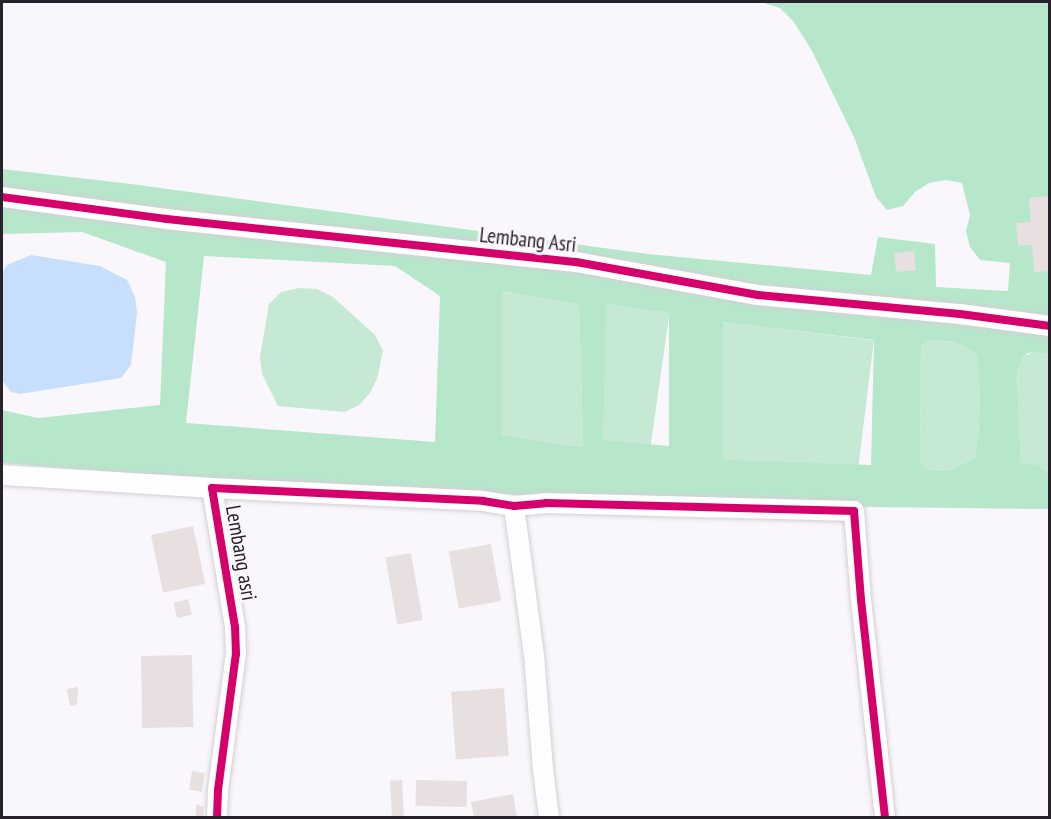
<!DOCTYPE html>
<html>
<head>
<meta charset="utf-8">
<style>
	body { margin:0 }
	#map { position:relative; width:1051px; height:819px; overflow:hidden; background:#f9f7fb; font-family:"PT Sans Narrow",sans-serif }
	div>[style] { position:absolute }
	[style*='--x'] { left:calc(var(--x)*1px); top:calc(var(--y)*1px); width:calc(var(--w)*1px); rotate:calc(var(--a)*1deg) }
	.green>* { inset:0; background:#c5e9d3; transform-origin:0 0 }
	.forest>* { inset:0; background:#b6e7cb }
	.water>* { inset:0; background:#c7defd }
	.building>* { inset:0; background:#e8e0e0; transform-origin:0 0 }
	.roads { filter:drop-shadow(0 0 2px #d3cfd6) drop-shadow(0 0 2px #d3cfd6) }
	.street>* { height:20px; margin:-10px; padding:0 10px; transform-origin:10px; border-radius:10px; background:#fefefe }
	.cycleway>* { height:8px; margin:-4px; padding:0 4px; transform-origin:4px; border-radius:4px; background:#d6006c }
	span { translate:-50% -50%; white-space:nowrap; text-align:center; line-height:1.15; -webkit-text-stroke:6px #faf6fc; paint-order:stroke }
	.street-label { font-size:21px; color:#28222c }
	.frame { position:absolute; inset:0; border:3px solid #28222c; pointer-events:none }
</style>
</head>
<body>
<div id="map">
	<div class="green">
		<i style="clip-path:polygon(299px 288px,317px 289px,333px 297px,375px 335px,383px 351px,377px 379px,370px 393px,359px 405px,345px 412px,278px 406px,262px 374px,260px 357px,269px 304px,281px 292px)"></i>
		<i style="clip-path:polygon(502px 291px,579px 303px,583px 447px,502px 435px)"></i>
		<i style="left:606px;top:304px;width:64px;height:136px;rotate:8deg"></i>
		<i style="left:723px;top:322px;width:152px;height:138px;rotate:7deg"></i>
		<i style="clip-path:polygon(928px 340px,957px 342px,977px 354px,980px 399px,978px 439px,974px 458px,951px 470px,934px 471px,926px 468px,920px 462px,921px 345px)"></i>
		<i style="clip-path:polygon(1037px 351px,1049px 354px,1049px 472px,1037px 465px,1021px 464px,1017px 373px,1022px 357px)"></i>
	</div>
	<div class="forest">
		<i style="clip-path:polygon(evenodd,760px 2px,1049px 2px,1049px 354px,1037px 352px,1028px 353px,1022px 358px,1017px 373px,1021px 463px,1037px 465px,1049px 472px,1049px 509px,873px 507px,548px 497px,408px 487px,252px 483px,2px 463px,2px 410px,38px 418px,160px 405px,166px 262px,82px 232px,2px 234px,2px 169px,131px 184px,648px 254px,871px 275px,878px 237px,935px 244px,936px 287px,1008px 291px,1010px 263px,980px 260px,970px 247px,966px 231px,970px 215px,962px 183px,946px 180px,929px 183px,915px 192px,903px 206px,887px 210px,876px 197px,854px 137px,812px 51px,794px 22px,780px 8px,760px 2px,204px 256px,395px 266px,440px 296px,435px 442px,186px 423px,204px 256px,760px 2px,502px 291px,579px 304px,583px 447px,502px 435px,502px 291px,760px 2px,606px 304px,669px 313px,669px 446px,603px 440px,606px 304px,760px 2px,723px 322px,874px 340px,871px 465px,723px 460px,723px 322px,760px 2px,928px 340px,956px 342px,977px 354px,980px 399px,978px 439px,974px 458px,951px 470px,934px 471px,926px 468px,920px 462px,921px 345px,928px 340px)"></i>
	</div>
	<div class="water">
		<i style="clip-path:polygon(31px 255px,100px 266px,127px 280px,135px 297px,137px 313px,131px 365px,121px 378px,20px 394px,11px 392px,3px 382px,2px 273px,7px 265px)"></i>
	</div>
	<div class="building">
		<i style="clip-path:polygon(1050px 196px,1050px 271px,1034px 272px,1032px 245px,1018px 246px,1016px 223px,1031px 222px,1029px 198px)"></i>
		<i style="left:914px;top:251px;width:19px;height:20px;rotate:84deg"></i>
		<i style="left:193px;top:526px;width:59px;height:43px;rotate:78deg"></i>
		<i style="left:491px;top:544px;width:58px;height:43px;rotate:80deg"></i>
		<i style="left:411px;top:553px;width:68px;height:26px;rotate:80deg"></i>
		<i style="left:188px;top:599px;width:16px;height:15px;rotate:76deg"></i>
		<i style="left:192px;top:655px;width:72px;height:51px;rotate:89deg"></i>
		<i style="clip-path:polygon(78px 687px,77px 705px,70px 706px,67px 689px)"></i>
		<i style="left:504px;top:688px;width:68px;height:53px;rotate:86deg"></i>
		<i style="left:192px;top:771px;width:13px;height:19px;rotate:9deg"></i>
		<i style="left:402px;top:780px;width:36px;height:12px;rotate:87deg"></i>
		<i style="left:416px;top:780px;width:51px;height:26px;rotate:1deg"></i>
		<i style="clip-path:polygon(513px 794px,517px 818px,474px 818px,471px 802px)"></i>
		<i style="clip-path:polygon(196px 804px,204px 807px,203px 818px,196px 818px)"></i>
	</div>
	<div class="roads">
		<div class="street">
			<i style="--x:2;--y:197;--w:165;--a:7.6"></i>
			<i style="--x:166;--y:219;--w:412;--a:6"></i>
			<i style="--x:576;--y:262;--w:185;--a:10.3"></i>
			<i style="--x:758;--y:295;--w:203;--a:5.4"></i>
			<i style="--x:960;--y:314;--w:91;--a:7.6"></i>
			<i style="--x:2;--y:475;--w:210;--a:3.5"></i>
			<i style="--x:514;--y:506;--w:150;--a:82.4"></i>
			<i style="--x:534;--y:655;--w:114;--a:85.5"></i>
			<i style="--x:543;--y:769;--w:49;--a:83"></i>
			<i style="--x:217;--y:818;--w:28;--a:-88"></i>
			<i style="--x:218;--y:790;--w:137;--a:-82.5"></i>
			<i style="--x:236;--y:654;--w:27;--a:-92"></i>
			<i style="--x:235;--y:627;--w:141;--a:-99.4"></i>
			<i style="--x:212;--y:488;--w:271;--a:2.7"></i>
			<i style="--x:483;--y:501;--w:31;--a:9"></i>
			<i style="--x:514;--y:506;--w:32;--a:-5"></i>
			<i style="--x:546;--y:503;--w:308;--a:1.5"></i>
			<i style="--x:854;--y:511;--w:89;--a:85.5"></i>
			<i style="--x:861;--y:600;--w:219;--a:83.7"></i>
		</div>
	</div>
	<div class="cycleway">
		<i style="--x:2;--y:197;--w:165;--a:7.6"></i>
		<i style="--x:166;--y:219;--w:412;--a:6"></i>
		<i style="--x:576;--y:262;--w:185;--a:10.3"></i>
		<i style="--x:758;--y:295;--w:203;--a:5.4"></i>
		<i style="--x:960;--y:314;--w:91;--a:7.6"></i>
		<i style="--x:217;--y:818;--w:28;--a:-88"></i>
		<i style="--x:218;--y:790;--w:137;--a:-82.5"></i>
		<i style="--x:236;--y:654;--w:27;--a:-92"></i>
		<i style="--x:235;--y:627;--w:141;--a:-99.4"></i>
		<i style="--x:212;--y:488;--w:271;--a:2.7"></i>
		<i style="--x:483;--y:501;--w:31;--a:9"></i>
		<i style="--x:514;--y:506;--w:32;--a:-5"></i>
		<i style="--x:546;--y:503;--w:308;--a:1.5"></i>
		<i style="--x:854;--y:511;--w:89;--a:85.5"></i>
		<i style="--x:861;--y:600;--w:219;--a:83.7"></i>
	</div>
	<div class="street-label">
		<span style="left:528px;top:240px;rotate:6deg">Lembang Asri</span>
		<span style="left:241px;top:553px;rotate:80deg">Lembang asri</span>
	</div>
	<div class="frame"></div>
</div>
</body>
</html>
